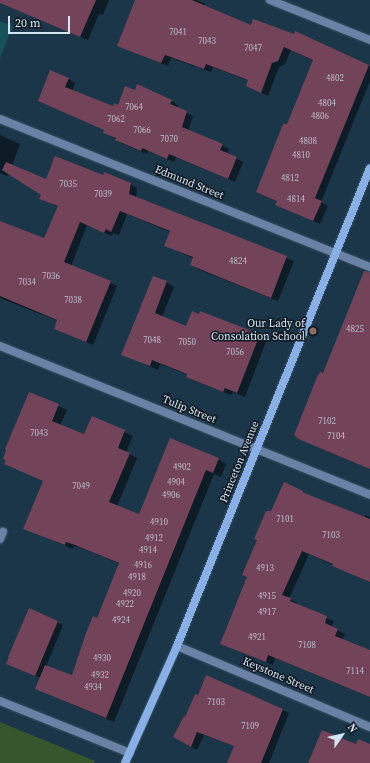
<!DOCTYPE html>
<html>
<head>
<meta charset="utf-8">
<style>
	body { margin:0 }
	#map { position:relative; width:370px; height:763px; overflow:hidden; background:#1b3549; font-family:"Source Serif 4",serif }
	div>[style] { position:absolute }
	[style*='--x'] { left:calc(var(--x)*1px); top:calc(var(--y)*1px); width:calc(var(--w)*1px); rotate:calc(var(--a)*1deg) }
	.green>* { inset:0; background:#37562e }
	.water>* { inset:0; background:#175159 }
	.shadow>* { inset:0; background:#0007 }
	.building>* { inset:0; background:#734359 }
	.roads { filter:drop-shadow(0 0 1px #395164) drop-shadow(0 0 1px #395164) }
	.service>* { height:8px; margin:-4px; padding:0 4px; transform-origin:4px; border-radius:4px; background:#6a82a5 }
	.minor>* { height:8px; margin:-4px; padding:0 4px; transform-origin:4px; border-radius:4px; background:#6a82a5 }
	.secondary>* { height:8px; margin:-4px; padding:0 4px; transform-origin:4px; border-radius:4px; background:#88afe6 }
	.dots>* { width:11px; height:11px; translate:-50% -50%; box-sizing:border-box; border:2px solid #101b24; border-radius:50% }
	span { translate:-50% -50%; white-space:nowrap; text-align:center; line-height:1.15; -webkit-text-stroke:3px #101b24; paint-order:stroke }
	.number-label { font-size:9px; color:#bcbccb }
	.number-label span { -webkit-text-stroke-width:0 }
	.street-label { font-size:11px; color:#d5e4f1 }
	.poi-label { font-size:11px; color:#d5e4f1 }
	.right { translate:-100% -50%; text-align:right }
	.north { position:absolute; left:322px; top:715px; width:40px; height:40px; -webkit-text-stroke:3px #101b24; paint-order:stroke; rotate:56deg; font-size:11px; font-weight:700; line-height:16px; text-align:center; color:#d5e4f1 }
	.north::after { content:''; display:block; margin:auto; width:14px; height:18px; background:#d5e4f1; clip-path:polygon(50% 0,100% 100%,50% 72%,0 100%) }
	.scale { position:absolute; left:8px; top:16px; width:62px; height:18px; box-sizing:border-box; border:2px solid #d5e4f1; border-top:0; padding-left:5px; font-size:12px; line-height:14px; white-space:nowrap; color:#d5e4f1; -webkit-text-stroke:3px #101b24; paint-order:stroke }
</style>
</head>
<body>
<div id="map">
	<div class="green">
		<i style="clip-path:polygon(0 722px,95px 761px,94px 763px,0 763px)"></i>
	</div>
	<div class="water">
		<i style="clip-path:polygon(0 21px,13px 26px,0 58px)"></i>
	</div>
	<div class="shadow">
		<i style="clip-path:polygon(0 0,109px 0,103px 15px,99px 14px,88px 40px,0 3px)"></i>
		<i style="clip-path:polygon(136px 0,197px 0,205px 4px,204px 7px,252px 26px,294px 36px,295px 33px,370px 66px,370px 81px,321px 202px,328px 206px,320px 224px,276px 205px,288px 125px,314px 61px,291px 50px,285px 64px,279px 67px,268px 96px,247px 86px,249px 81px,213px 67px,211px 72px,171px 58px,168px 66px,118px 45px)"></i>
		<i style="clip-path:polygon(69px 79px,75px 83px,72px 91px,114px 108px,119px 106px,135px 91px,163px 96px,178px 105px,177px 108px,193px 116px,188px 131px,222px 145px,229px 149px,227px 154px,243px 162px,235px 182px,176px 157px,174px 162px,148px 151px,147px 154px,123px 144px,104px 132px,105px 130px,39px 101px)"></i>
		<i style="clip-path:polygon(0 135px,20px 144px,12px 166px,46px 180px,103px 176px,130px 184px,137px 188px,136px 198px,294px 261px,278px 301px,198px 269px,191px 265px,193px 258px,165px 246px,170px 232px,127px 214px,119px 235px,113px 233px,112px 236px,87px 225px,71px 266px,117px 286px,93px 345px,62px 332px,58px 321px,0 298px,0 222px,44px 239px,59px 207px,41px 199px,42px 195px,9px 173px,8px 176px,0 173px)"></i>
		<i style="clip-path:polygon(166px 282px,174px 287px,162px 317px,186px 328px,259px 335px,267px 339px,245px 397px,233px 392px,231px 395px,195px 381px,187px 377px,188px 375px,160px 364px,158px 370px,122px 354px)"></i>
		<i style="clip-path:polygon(370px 286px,370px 469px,298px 438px,324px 375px)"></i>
		<i style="clip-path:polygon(30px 393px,67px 410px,60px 425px,85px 435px,92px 418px,133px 436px,126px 452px,137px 458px,117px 506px,140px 516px,218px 459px,226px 464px,221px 477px,214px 474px,114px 722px,45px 693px,37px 688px,41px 678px,14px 667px,56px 622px,63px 625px,46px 667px,72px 677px,120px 564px,84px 549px,74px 546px,73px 549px,24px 528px,44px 481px,5px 464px)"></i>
		<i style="clip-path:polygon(284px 484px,333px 506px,365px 518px,365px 515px,370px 517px,370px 582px,309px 554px,289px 599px,297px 603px,297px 605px,334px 621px,331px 627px,345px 634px,342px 640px,370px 652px,370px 697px,275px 658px,273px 665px,229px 647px,272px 512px)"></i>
		<i style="clip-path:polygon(283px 710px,289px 713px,269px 763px,228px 763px,235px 746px,204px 735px,197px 750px,174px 737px)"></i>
	</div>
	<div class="building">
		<i style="clip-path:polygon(0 0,96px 0,80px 37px,0 3px)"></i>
		<i style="clip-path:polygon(135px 0,192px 0,251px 25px,253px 19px,294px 34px,295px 31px,369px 65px,315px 198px,322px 201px,313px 221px,275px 205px,277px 201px,256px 192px,283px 124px,287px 124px,313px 60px,284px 47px,278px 61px,272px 63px,261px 93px,246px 86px,248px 80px,206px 64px,204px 69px,165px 55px,161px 63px,117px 46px)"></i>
		<i style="clip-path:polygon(50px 70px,69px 78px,65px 87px,113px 106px,114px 103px,118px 105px,125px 86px,135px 90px,137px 84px,172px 100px,170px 104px,187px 111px,182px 127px,223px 144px,220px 150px,237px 157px,228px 179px,169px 154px,167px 159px,142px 148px,141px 151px,115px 140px,116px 138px,103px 133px,104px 130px,38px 101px)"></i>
		<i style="clip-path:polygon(55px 156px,103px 175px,104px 172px,131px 183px,129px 194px,287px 256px,271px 298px,190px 265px,193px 257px,164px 246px,170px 231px,120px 211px,111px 232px,106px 229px,104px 233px,80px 222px,64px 262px,111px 281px,86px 342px,54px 329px,57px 320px,0 296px,0 221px,44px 238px,58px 206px,39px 199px,41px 195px,2px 170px,6px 162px,46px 179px)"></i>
		<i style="clip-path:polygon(364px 271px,370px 272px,370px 469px,296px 438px,297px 437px,294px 435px,317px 377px,320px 372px,323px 373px)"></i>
		<i style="clip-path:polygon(153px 276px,167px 281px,155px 313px,186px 326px,192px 311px,199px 314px,200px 311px,260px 334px,237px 393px,225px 388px,223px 392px,186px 377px,187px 374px,152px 360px,150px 366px,121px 355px)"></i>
		<i style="clip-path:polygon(29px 392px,59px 404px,52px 421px,84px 434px,92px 416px,125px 430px,118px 448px,130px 453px,109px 502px,139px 514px,170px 438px,219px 458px,213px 473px,206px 470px,106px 718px,35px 689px,45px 665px,72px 675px,86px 633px,93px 616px,97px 618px,119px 563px,75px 545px,66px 542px,65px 545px,23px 529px,43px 481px,4px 464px,6px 460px,3px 459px,6px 450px,5px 449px)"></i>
		<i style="clip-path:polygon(284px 482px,303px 491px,302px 492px,370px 519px,370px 582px,332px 566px,333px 564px,302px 551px,282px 595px,291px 598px,290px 601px,327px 616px,325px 623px,338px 629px,335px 636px,370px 650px,370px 697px,268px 655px,266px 662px,220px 644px,247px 577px,242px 575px,257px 540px,254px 539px,266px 511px,271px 511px)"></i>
		<i style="clip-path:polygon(29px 608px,58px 621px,35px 676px,6px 664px,9px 657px,8px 657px)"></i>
		<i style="clip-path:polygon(206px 675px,283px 709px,261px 763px,227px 763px,234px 746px,197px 732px,191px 747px,173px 737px,184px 716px,185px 717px,195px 694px,198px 695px)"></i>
		<i style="clip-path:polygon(322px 730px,356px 744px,358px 739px,370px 744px,370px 763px,308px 763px)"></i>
	</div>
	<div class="roads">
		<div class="service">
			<i style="--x:0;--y:539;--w:8;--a:-67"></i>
		</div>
		<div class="minor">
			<i style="--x:270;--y:0;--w:108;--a:21.8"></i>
			<i style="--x:0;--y:119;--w:399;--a:21.8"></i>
			<i style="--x:0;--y:346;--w:399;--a:21.9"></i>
			<i style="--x:177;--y:646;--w:209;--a:22.8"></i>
			<i style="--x:0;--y:701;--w:140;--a:21.8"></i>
		</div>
		<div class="secondary">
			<i style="--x:125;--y:763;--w:128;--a:-66"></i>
			<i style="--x:177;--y:646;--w:515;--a:-68.01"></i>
		</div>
	</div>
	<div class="dots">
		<i style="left:313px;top:331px;background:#8d6e63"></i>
	</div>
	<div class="number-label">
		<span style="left:178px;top:32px">7041</span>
		<span style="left:207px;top:41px">7043</span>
		<span style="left:253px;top:48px">7047</span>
		<span style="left:335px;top:78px">4802</span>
		<span style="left:327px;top:103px">4804</span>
		<span style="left:134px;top:107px">7064</span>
		<span style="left:320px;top:116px">4806</span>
		<span style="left:116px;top:119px">7062</span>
		<span style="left:142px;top:130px">7066</span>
		<span style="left:169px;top:139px">7070</span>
		<span style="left:308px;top:141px">4808</span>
		<span style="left:301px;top:155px">4810</span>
		<span style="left:290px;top:178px">4812</span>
		<span style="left:68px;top:184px">7035</span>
		<span style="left:103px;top:194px">7039</span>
		<span style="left:296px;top:199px">4814</span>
		<span style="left:238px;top:261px">4824</span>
		<span style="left:51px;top:276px">7036</span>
		<span style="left:27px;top:282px">7034</span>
		<span style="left:73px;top:300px">7038</span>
		<span style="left:355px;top:329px">4825</span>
		<span style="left:152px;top:340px">7048</span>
		<span style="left:187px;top:342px">7050</span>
		<span style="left:235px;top:352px">7056</span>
		<span style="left:327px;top:421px">7102</span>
		<span style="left:39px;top:433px">7043</span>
		<span style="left:336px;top:436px">7104</span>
		<span style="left:182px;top:467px">4902</span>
		<span style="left:176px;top:482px">4904</span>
		<span style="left:81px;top:486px">7049</span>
		<span style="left:171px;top:495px">4906</span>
		<span style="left:285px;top:519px">7101</span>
		<span style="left:159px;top:522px">4910</span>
		<span style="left:331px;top:535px">7103</span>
		<span style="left:154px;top:538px">4912</span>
		<span style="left:148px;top:550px">4914</span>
		<span style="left:143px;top:565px">4916</span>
		<span style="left:265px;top:568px">4913</span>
		<span style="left:137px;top:577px">4918</span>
		<span style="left:132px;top:593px">4920</span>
		<span style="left:267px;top:596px">4915</span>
		<span style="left:125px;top:604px">4922</span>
		<span style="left:267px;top:612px">4917</span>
		<span style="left:121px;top:620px">4924</span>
		<span style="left:257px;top:637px">4921</span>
		<span style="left:307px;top:645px">7108</span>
		<span style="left:102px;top:658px">4930</span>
		<span style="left:355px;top:671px">7114</span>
		<span style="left:100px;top:675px">4932</span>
		<span style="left:93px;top:687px">4934</span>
		<span style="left:216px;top:702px">7103</span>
		<span style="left:250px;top:726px">7109</span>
	</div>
	<div class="street-label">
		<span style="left:189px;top:183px;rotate:22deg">Edmund Street</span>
		<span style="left:189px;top:410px;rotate:22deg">Tulip Street</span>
		<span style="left:240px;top:462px;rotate:-68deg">Princeton Avenue</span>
		<span style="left:278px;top:676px;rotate:23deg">Keystone Street</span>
	</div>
	<div class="poi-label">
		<span class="right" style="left:305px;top:331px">Our Lady of<br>Consolation School</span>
	</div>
	<div class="north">N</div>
	<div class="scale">20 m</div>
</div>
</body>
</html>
